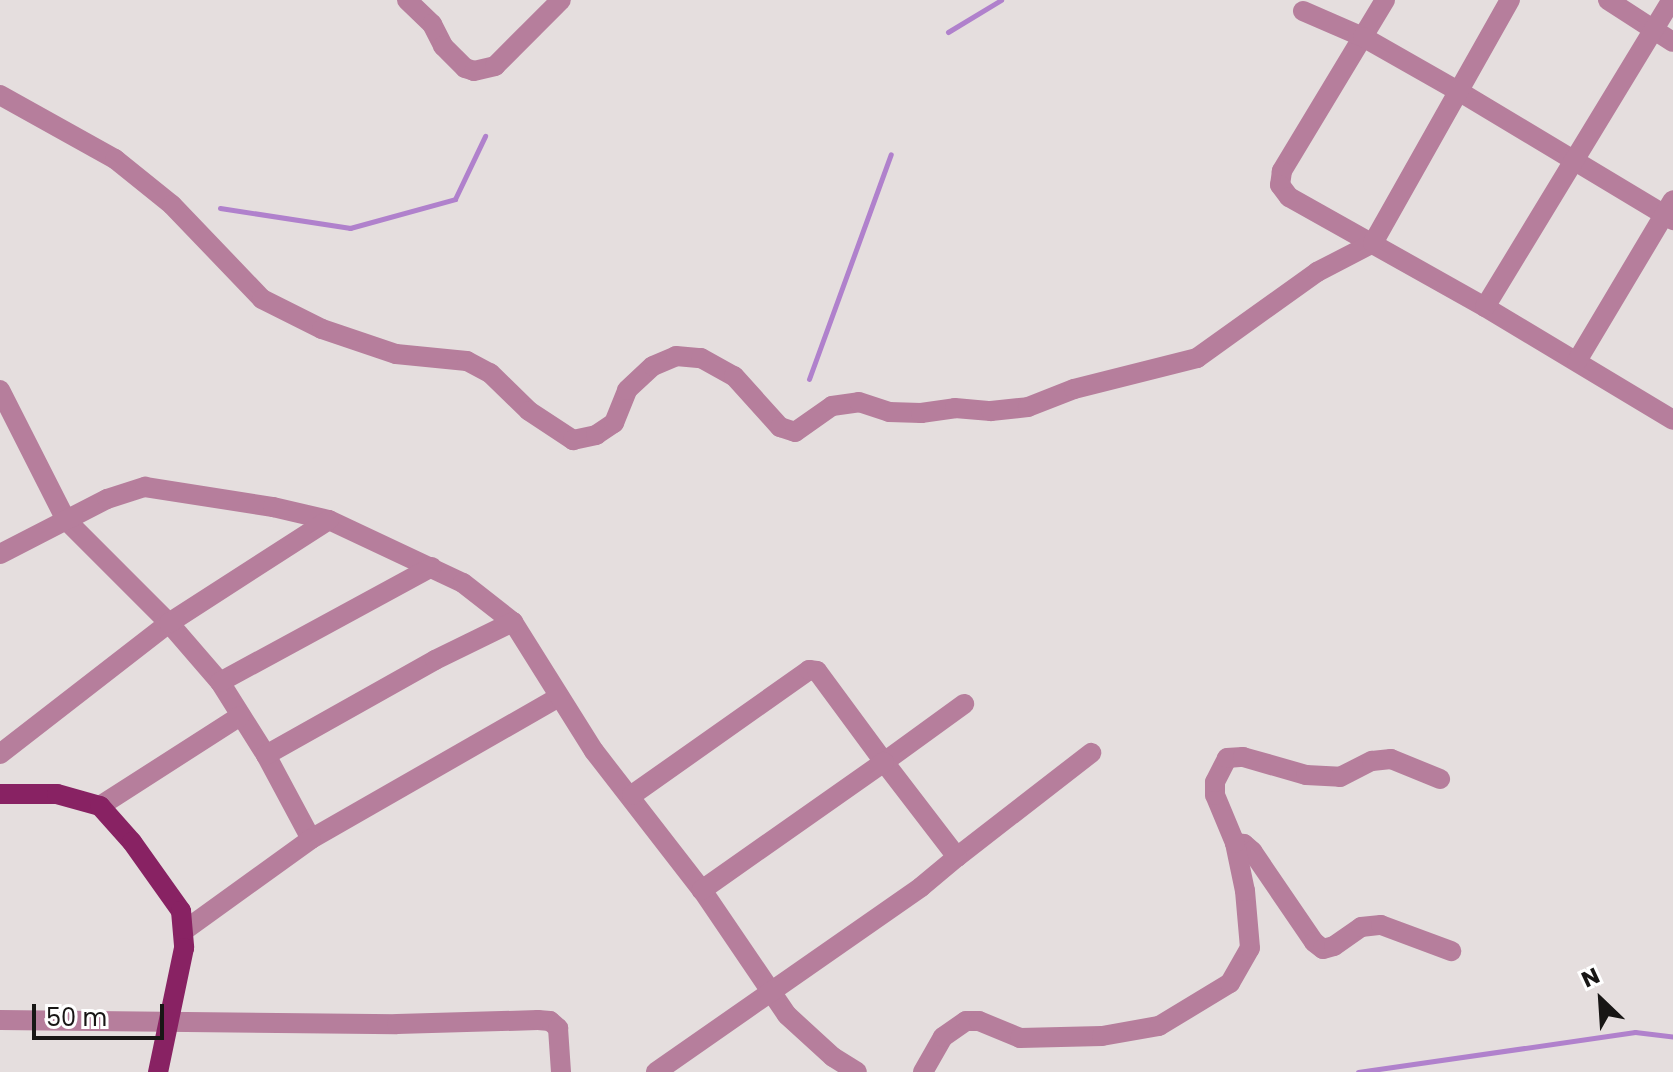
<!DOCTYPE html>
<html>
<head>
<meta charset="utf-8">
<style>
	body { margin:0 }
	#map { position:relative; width:1673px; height:1072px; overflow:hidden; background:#e5dede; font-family:Poppins,sans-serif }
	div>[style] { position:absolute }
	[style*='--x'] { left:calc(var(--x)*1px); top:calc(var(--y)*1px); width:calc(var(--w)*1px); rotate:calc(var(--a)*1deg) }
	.stream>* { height:5px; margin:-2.5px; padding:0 2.5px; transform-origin:2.5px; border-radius:2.5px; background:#b081cc }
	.minor>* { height:20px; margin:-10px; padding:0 10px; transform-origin:10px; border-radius:10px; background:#b67e9c }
	.major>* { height:20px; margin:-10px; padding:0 10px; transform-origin:10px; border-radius:10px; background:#882263 }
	span { translate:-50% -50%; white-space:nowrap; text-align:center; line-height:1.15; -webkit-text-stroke:7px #fff; paint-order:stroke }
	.north { position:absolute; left:1561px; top:960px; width:80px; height:80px; -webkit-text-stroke:6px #fff; paint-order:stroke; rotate:335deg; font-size:22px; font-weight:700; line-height:32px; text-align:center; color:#181615 }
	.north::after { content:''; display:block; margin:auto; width:28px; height:36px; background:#181615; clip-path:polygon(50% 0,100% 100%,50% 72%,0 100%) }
	.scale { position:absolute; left:32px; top:1004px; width:132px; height:36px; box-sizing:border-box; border:4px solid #181615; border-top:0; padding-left:10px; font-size:24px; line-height:28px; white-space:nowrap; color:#181615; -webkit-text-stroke:6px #fff; paint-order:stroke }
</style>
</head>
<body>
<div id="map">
	<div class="stream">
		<i style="--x:948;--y:32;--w:62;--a:-31.1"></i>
		<i style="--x:220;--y:208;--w:132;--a:8.7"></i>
		<i style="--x:350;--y:228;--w:109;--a:-15.4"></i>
		<i style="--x:455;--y:199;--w:70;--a:-64.5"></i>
		<i style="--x:809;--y:379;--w:239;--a:-70"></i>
		<i style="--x:1358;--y:1072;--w:280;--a:-8.2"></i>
		<i style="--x:1635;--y:1032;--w:38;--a:7"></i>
	</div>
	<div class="minor">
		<i style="--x:407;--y:0;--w:35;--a:44"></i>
		<i style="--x:432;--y:24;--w:25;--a:63"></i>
		<i style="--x:443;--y:46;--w:31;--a:45"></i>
		<i style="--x:465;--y:68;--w:9;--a:18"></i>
		<i style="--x:474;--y:71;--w:22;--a:-13"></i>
		<i style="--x:495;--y:66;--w:93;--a:-45"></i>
		<i style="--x:1385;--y:0;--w:200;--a:121.1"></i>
		<i style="--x:1282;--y:171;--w:14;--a:98"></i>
		<i style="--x:1280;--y:185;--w:15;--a:53"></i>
		<i style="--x:1289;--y:197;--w:225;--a:29.3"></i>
		<i style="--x:1485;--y:307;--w:219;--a:31"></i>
		<i style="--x:1608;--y:0;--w:77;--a:32.9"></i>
		<i style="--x:1303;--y:11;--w:65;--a:23.4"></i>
		<i style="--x:1363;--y:37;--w:112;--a:29.6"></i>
		<i style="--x:1460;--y:92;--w:249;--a:31"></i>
		<i style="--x:0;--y:95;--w:132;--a:29.1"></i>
		<i style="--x:115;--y:159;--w:73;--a:38.9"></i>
		<i style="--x:172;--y:205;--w:130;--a:46.2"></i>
		<i style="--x:262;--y:299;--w:67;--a:26.6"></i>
		<i style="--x:322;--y:329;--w:78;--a:18.7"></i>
		<i style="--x:396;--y:354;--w:71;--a:5.6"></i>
		<i style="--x:467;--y:361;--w:26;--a:28"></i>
		<i style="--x:490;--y:373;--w:54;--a:44.3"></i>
		<i style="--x:529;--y:411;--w:53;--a:33.4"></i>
		<i style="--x:573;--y:440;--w:24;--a:-12"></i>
		<i style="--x:596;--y:435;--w:22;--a:-34"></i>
		<i style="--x:614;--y:423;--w:35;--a:-68"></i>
		<i style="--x:627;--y:390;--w:35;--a:-43"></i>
		<i style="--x:653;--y:366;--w:25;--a:-23"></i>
		<i style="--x:676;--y:356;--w:25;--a:5"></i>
		<i style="--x:701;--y:358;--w:38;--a:29"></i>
		<i style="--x:734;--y:376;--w:69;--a:48"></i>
		<i style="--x:780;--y:427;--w:16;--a:18"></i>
		<i style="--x:795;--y:432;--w:45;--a:-35.1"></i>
		<i style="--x:832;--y:406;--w:27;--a:-8"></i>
		<i style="--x:859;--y:402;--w:32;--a:18"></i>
		<i style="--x:889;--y:412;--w:32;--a:2"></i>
		<i style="--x:921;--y:413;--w:34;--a:-8"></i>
		<i style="--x:955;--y:408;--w:36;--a:5"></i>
		<i style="--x:991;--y:411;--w:37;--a:-6"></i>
		<i style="--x:1028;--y:407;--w:49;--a:-21.4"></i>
		<i style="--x:1074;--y:389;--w:127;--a:-14.1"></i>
		<i style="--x:1197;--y:358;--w:148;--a:-35.6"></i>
		<i style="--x:1317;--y:272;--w:63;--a:-27.4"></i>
		<i style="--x:1373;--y:243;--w:279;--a:-60.6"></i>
		<i style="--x:1485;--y:307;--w:359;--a:-58.7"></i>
		<i style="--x:1577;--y:361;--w:187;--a:-59.2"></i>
		<i style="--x:0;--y:390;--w:146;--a:63.1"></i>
		<i style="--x:66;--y:520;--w:146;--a:45"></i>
		<i style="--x:169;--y:623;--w:78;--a:49.2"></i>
		<i style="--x:220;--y:682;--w:86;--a:57.8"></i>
		<i style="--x:266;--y:755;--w:95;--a:61.8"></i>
		<i style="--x:311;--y:839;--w:286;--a:-29.8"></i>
		<i style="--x:0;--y:554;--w:120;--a:-27.2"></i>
		<i style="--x:107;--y:499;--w:40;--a:-18"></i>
		<i style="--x:145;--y:487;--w:130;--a:8.9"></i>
		<i style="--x:273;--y:507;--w:57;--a:13.1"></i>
		<i style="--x:329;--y:520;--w:148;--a:25.2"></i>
		<i style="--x:463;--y:583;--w:63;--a:38"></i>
		<i style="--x:513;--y:622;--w:152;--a:57.9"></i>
		<i style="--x:594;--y:751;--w:176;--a:52.2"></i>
		<i style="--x:702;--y:890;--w:151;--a:55.8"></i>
		<i style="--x:787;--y:1015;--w:62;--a:42.4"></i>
		<i style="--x:833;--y:1057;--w:28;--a:32"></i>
		<i style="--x:220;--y:682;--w:241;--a:-28.5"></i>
		<i style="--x:0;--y:754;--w:214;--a:-37.8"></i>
		<i style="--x:169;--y:623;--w:190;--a:-32.8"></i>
		<i style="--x:266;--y:755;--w:194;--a:-29.3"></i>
		<i style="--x:435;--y:660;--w:87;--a:-26"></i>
		<i style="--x:632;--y:795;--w:217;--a:-35.2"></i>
		<i style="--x:809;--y:670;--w:8;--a:7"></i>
		<i style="--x:817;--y:671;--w:113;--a:53.6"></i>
		<i style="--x:884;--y:762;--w:99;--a:-35.9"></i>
		<i style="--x:100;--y:806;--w:166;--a:-32.7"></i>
		<i style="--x:1235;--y:843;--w:9;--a:6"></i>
		<i style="--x:1244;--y:844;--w:11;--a:41"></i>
		<i style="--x:1252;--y:851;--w:110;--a:55.7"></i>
		<i style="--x:1314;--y:942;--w:11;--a:38"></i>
		<i style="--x:1323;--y:949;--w:11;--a:-15"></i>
		<i style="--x:1334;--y:946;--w:33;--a:-35"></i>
		<i style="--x:1361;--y:927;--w:20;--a:-6"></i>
		<i style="--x:1381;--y:925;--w:75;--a:20.4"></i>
		<i style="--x:957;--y:857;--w:170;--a:-37.8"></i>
		<i style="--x:185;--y:930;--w:155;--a:-35.8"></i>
		<i style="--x:0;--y:1020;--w:397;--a:0.6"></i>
		<i style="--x:397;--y:1024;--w:141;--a:-1.6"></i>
		<i style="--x:538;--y:1020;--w:12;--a:5"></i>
		<i style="--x:550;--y:1021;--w:11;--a:41"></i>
		<i style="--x:558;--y:1028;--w:44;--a:86.1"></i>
		<i style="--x:656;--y:1072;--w:323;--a:-34.9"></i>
		<i style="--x:921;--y:887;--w:47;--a:-39.8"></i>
		<i style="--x:957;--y:857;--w:120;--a:-127.5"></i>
		<i style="--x:884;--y:762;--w:223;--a:144.9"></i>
		<i style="--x:923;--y:1072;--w:40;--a:-60.3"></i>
		<i style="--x:943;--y:1037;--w:28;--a:-35"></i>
		<i style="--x:966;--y:1021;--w:13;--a:0"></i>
		<i style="--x:979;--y:1021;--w:44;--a:22.5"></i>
		<i style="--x:1020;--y:1038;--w:82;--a:-1.4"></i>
		<i style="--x:1102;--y:1036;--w:58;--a:-10"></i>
		<i style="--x:1159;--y:1026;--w:83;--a:-31.2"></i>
		<i style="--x:1230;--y:983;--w:40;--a:-60.3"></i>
		<i style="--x:1250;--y:948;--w:57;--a:-95"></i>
		<i style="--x:1245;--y:891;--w:49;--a:-101.8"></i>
		<i style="--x:1235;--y:843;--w:52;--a:-112.6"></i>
		<i style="--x:1215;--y:795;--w:13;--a:-90"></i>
		<i style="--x:1215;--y:782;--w:27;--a:-63"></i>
		<i style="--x:1227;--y:758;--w:16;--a:-4"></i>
		<i style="--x:1243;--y:757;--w:66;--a:15.9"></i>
		<i style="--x:1306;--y:775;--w:34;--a:3"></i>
		<i style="--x:1340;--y:777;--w:36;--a:-27"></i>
		<i style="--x:1372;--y:761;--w:19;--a:-6"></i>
		<i style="--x:1391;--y:759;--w:53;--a:22.2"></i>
	</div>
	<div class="major">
		<i style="--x:0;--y:794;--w:57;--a:0"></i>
		<i style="--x:57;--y:794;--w:45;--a:15.6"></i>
		<i style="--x:100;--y:806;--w:48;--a:48.4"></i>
		<i style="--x:132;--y:842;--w:85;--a:54.6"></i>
		<i style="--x:181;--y:911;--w:37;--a:85"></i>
		<i style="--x:184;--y:948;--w:127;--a:101.8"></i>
	</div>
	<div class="north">N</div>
	<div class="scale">50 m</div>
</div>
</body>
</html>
